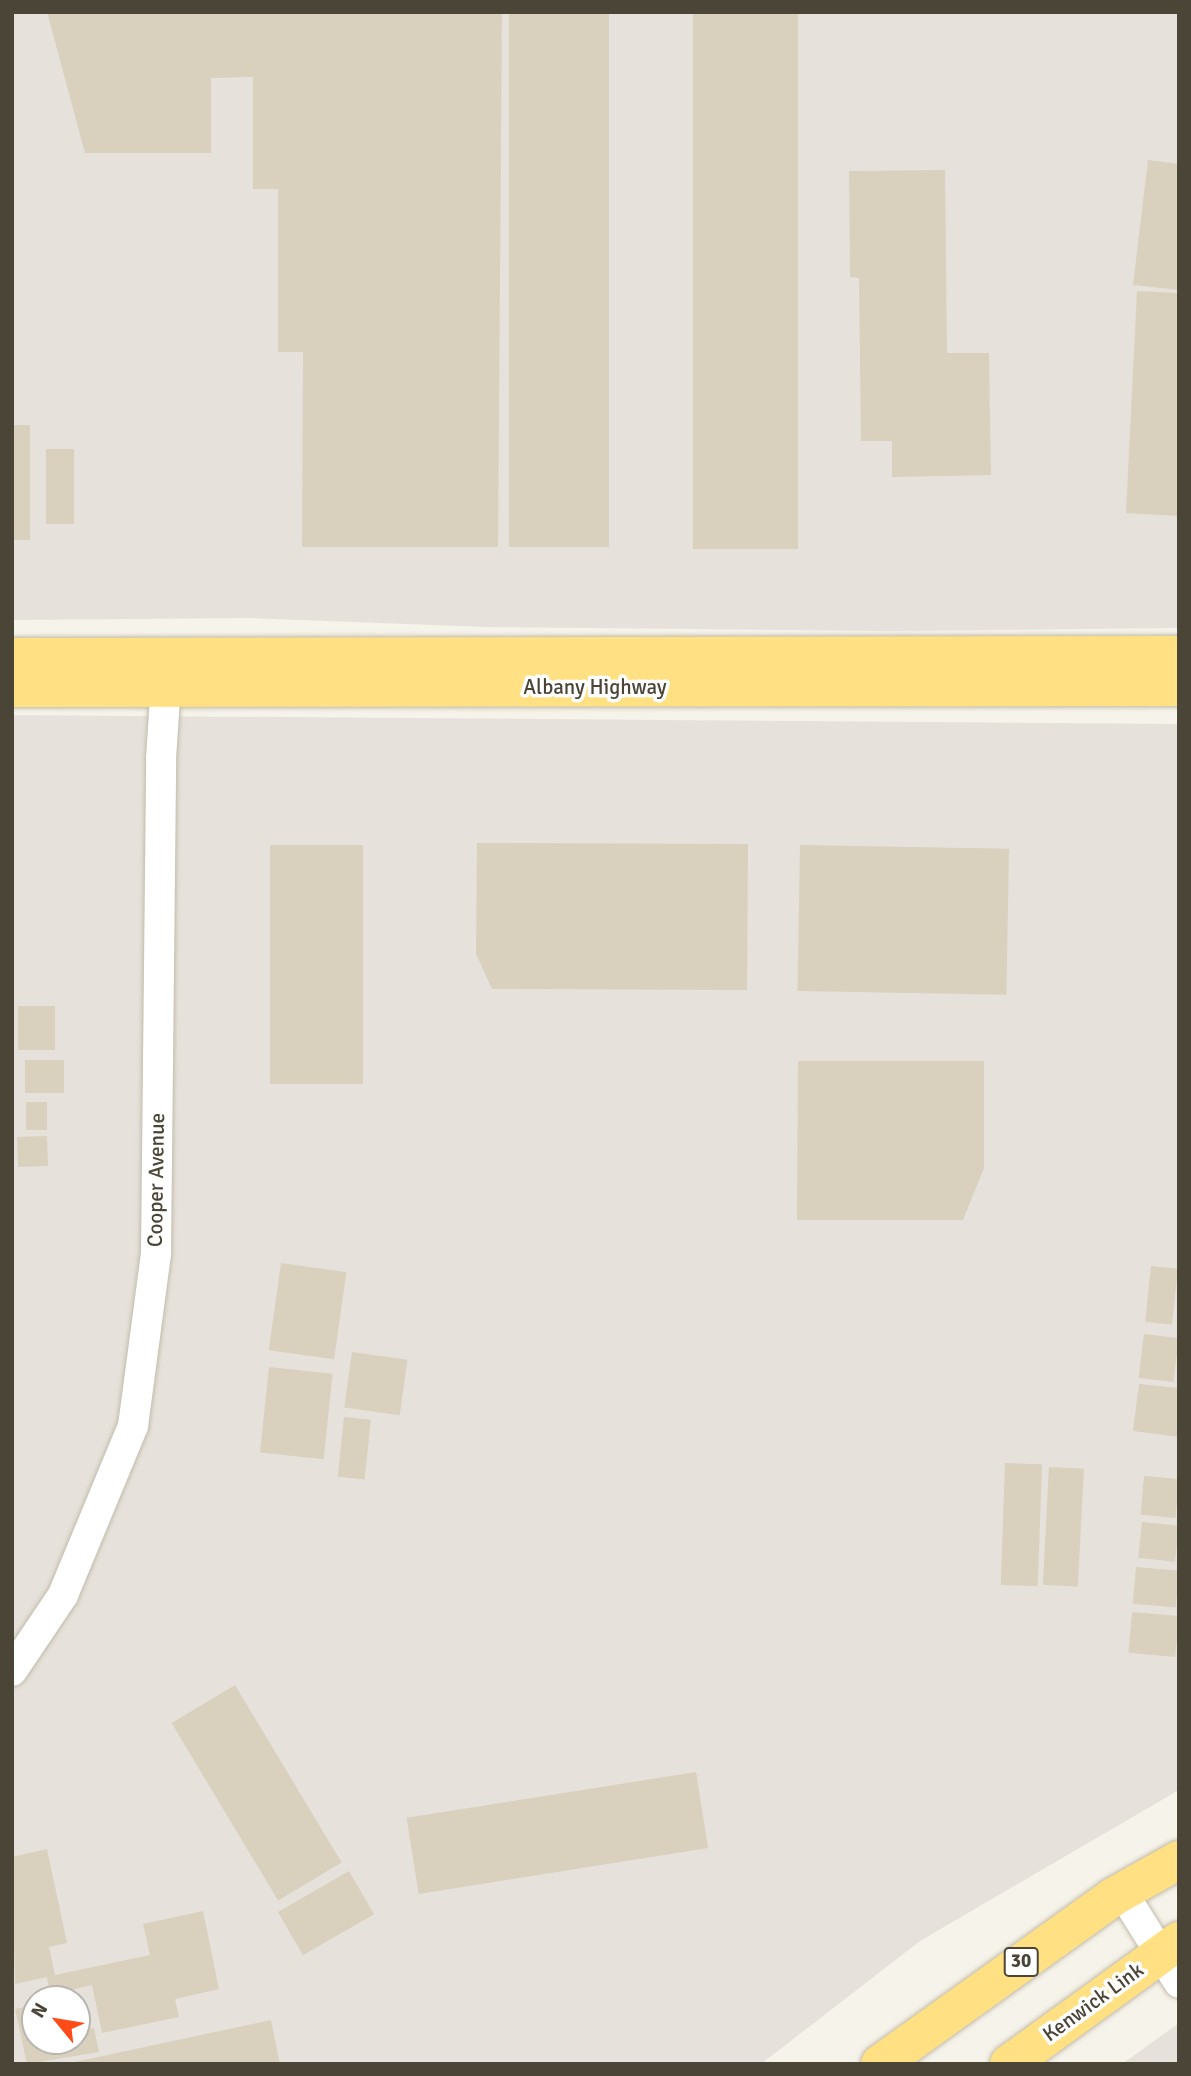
<!DOCTYPE html>
<html>
<head>
<meta charset="utf-8">
<style>
	body { margin:0 }
	#map { position:relative; width:1191px; height:2076px; overflow:hidden; background:#f6f3ea; font-family:Signika,sans-serif }
	div>[style] { position:absolute }
	[style*='--x'] { left:calc(var(--x)*1px); top:calc(var(--y)*1px); width:calc(var(--w)*1px); rotate:calc(var(--a)*1deg) }
	.industrial>* { inset:0; background:#e6e2db }
	.building>* { inset:0; background:#d9d0be; transform-origin:0 0 }
	.roads { filter:drop-shadow(0 0 2px #c3bcab) drop-shadow(0 0 2px #c3bcab) }
	.minor>* { height:30px; margin:-15px; padding:0 15px; transform-origin:15px; border-radius:15px; background:#fff }
	.trunk>* { height:38px; margin:-19px; padding:0 19px; transform-origin:19px; border-radius:19px; background:#ffe083 }
	span { translate:-50% -50%; white-space:nowrap; text-align:center; line-height:1.15; -webkit-text-stroke:7px #fff; paint-order:stroke }
	.shield-label span { padding:2px 5px; background:#fff; border:2px solid; border-radius:5px; -webkit-text-stroke-width:0 }
	.shield-label { font-size:19px; color:#4b4537; font-weight:700 }
	.street-label { font-size:21px; color:#4b4537 }
	.frame { position:absolute; inset:0; border:14px solid #4b4537; pointer-events:none }
	.north { position:absolute; left:21px; top:1985px; width:70px; height:70px; box-sizing:border-box; background:#fff; border:2px solid #b7b5af; border-radius:50%; rotate:300deg; font-size:19px; font-weight:700; line-height:28px; text-align:center; color:#4b4537 }
	.north::after { content:''; display:block; margin:auto; width:24px; height:32px; background:#ff4b18; clip-path:polygon(50% 0,100% 100%,50% 72%,0 100%) }
</style>
</head>
<body>
<div id="map">
	<div class="industrial">
		<i style="clip-path:polygon(12px 12px,1179px 12px,1179px 628px,886px 631px,486px 627px,249px 618px,12px 620px)"></i>
		<i style="clip-path:polygon(evenodd,12px 715px,1179px 724px,1179px 1790px,920px 1941px,761px 2064px,12px 2064px,12px 715px,35px 1999px,77px 1999px,77px 2041px,35px 2041px,35px 1999px)"></i>
		<i style="clip-path:polygon(1179px 2023px,1179px 2064px,1122px 2064px)"></i>
	</div>
	<div class="building">
		<i style="clip-path:polygon(47px 12px,502px 12px,498px 547px,302px 547px,303px 352px,278px 352px,278px 189px,253px 189px,253px 77px,211px 78px,211px 153px,85px 153px)"></i>
		<i style="left:509px;top:12px;width:100px;height:535px"></i>
		<i style="left:693px;top:12px;width:105px;height:537px"></i>
		<i style="clip-path:polygon(1148px 160px,1179px 164px,1179px 290px,1133px 285px)"></i>
		<i style="clip-path:polygon(945px 170px,947px 353px,989px 353px,991px 475px,892px 477px,892px 441px,861px 441px,859px 278px,850px 277px,849px 171px)"></i>
		<i style="clip-path:polygon(1137px 291px,1179px 293px,1179px 516px,1126px 513px)"></i>
		<i style="left:12px;top:425px;width:18px;height:115px"></i>
		<i style="left:46px;top:449px;width:28px;height:75px"></i>
		<i style="clip-path:polygon(477px 843px,748px 844px,747px 990px,492px 989px,476px 954px)"></i>
		<i style="left:270px;top:845px;width:93px;height:239px"></i>
		<i style="left:800px;top:845px;width:209px;height:146px;rotate:1deg"></i>
		<i style="left:18px;top:1006px;width:37px;height:44px"></i>
		<i style="left:25px;top:1060px;width:39px;height:33px"></i>
		<i style="clip-path:polygon(798px 1061px,984px 1061px,984px 1168px,963px 1220px,797px 1220px)"></i>
		<i style="left:26px;top:1102px;width:21px;height:28px"></i>
		<i style="left:47px;top:1136px;width:30px;height:30px;rotate:88deg"></i>
		<i style="left:281px;top:1263px;width:66px;height:88px;rotate:8deg"></i>
		<i style="left:1151px;top:1266px;width:27px;height:56px;rotate:6deg"></i>
		<i style="left:1144px;top:1334px;width:35px;height:44px;rotate:7deg"></i>
		<i style="left:352px;top:1352px;width:56px;height:56px;rotate:8deg"></i>
		<i style="left:269px;top:1367px;width:64px;height:86px;rotate:6deg"></i>
		<i style="clip-path:polygon(1139px 1384px,1179px 1388px,1179px 1437px,1133px 1431px)"></i>
		<i style="left:344px;top:1417px;width:27px;height:60px;rotate:6deg"></i>
		<i style="left:1005px;top:1463px;width:37px;height:122px;rotate:2deg"></i>
		<i style="left:1049px;top:1467px;width:35px;height:118px;rotate:3deg"></i>
		<i style="left:1144px;top:1476px;width:35px;height:39px;rotate:5deg"></i>
		<i style="left:1142px;top:1522px;width:37px;height:36px;rotate:6deg"></i>
		<i style="left:1136px;top:1567px;width:43px;height:37px;rotate:5deg"></i>
		<i style="left:1132px;top:1612px;width:47px;height:41px;rotate:5deg"></i>
		<i style="left:235px;top:1685px;width:207px;height:74px;rotate:59deg"></i>
		<i style="left:696px;top:1772px;width:77px;height:293px;rotate:81deg"></i>
		<i style="clip-path:polygon(47px 1849px,67px 1943px,49px 1947px,55px 1975px,150px 1955px,143px 1924px,203px 1911px,219px 1989px,175px 1999px,179px 2017px,102px 2033px,92px 1985px,62px 1992px,64px 1999px,51px 1999px,47px 1977px,15px 1984px,12px 1857px)"></i>
		<i style="left:349px;top:1871px;width:50px;height:82px;rotate:60deg"></i>
		<i style="clip-path:polygon(35px 2005px,35px 2041px,77px 2041px,77px 2032px,94px 2028px,99px 2052px,27px 2064px,15px 2009px)"></i>
		<i style="clip-path:polygon(271px 2020px,280px 2064px,70px 2064px,70px 2063px)"></i>
	</div>
	<div class="roads">
		<div class="minor">
			<i style="--x:12;--y:1671;--w:92;--a:-56.1"></i>
			<i style="--x:63;--y:1595;--w:183;--a:-67.5"></i>
			<i style="--x:133;--y:1426;--w:174;--a:-82.4"></i>
			<i style="--x:156;--y:1254;--w:495;--a:-89.4"></i>
			<i style="--x:161;--y:759;--w:92;--a:-86.3"></i>
			<i style="--x:1122;--y:1892;--w:107;--a:57.9"></i>
		</div>
		<div class="trunk">
			<i style="--x:12;--y:657;--w:1167;--a:-0.1"></i>
			<i style="--x:12;--y:688;--w:1167;--a:-0.05"></i>
			<i style="--x:880;--y:2064;--w:287;--a:-35.6"></i>
			<i style="--x:1113;--y:1897;--w:76;--a:-29.3"></i>
			<i style="--x:1009;--y:2064;--w:210;--a:-35.9"></i>
		</div>
	</div>
	<div class="shield-label">
		<span style="left:1021px;top:1962px">30</span>
	</div>
	<div class="street-label">
		<span style="left:595px;top:687px">Albany Highway</span>
		<span style="left:156px;top:1180px;rotate:-89deg">Cooper Avenue</span>
		<span style="left:1093px;top:2002px;rotate:-36deg">Kenwick Link</span>
	</div>
	<div class="frame"></div>
	<div class="north">N</div>
</div>
</body>
</html>
